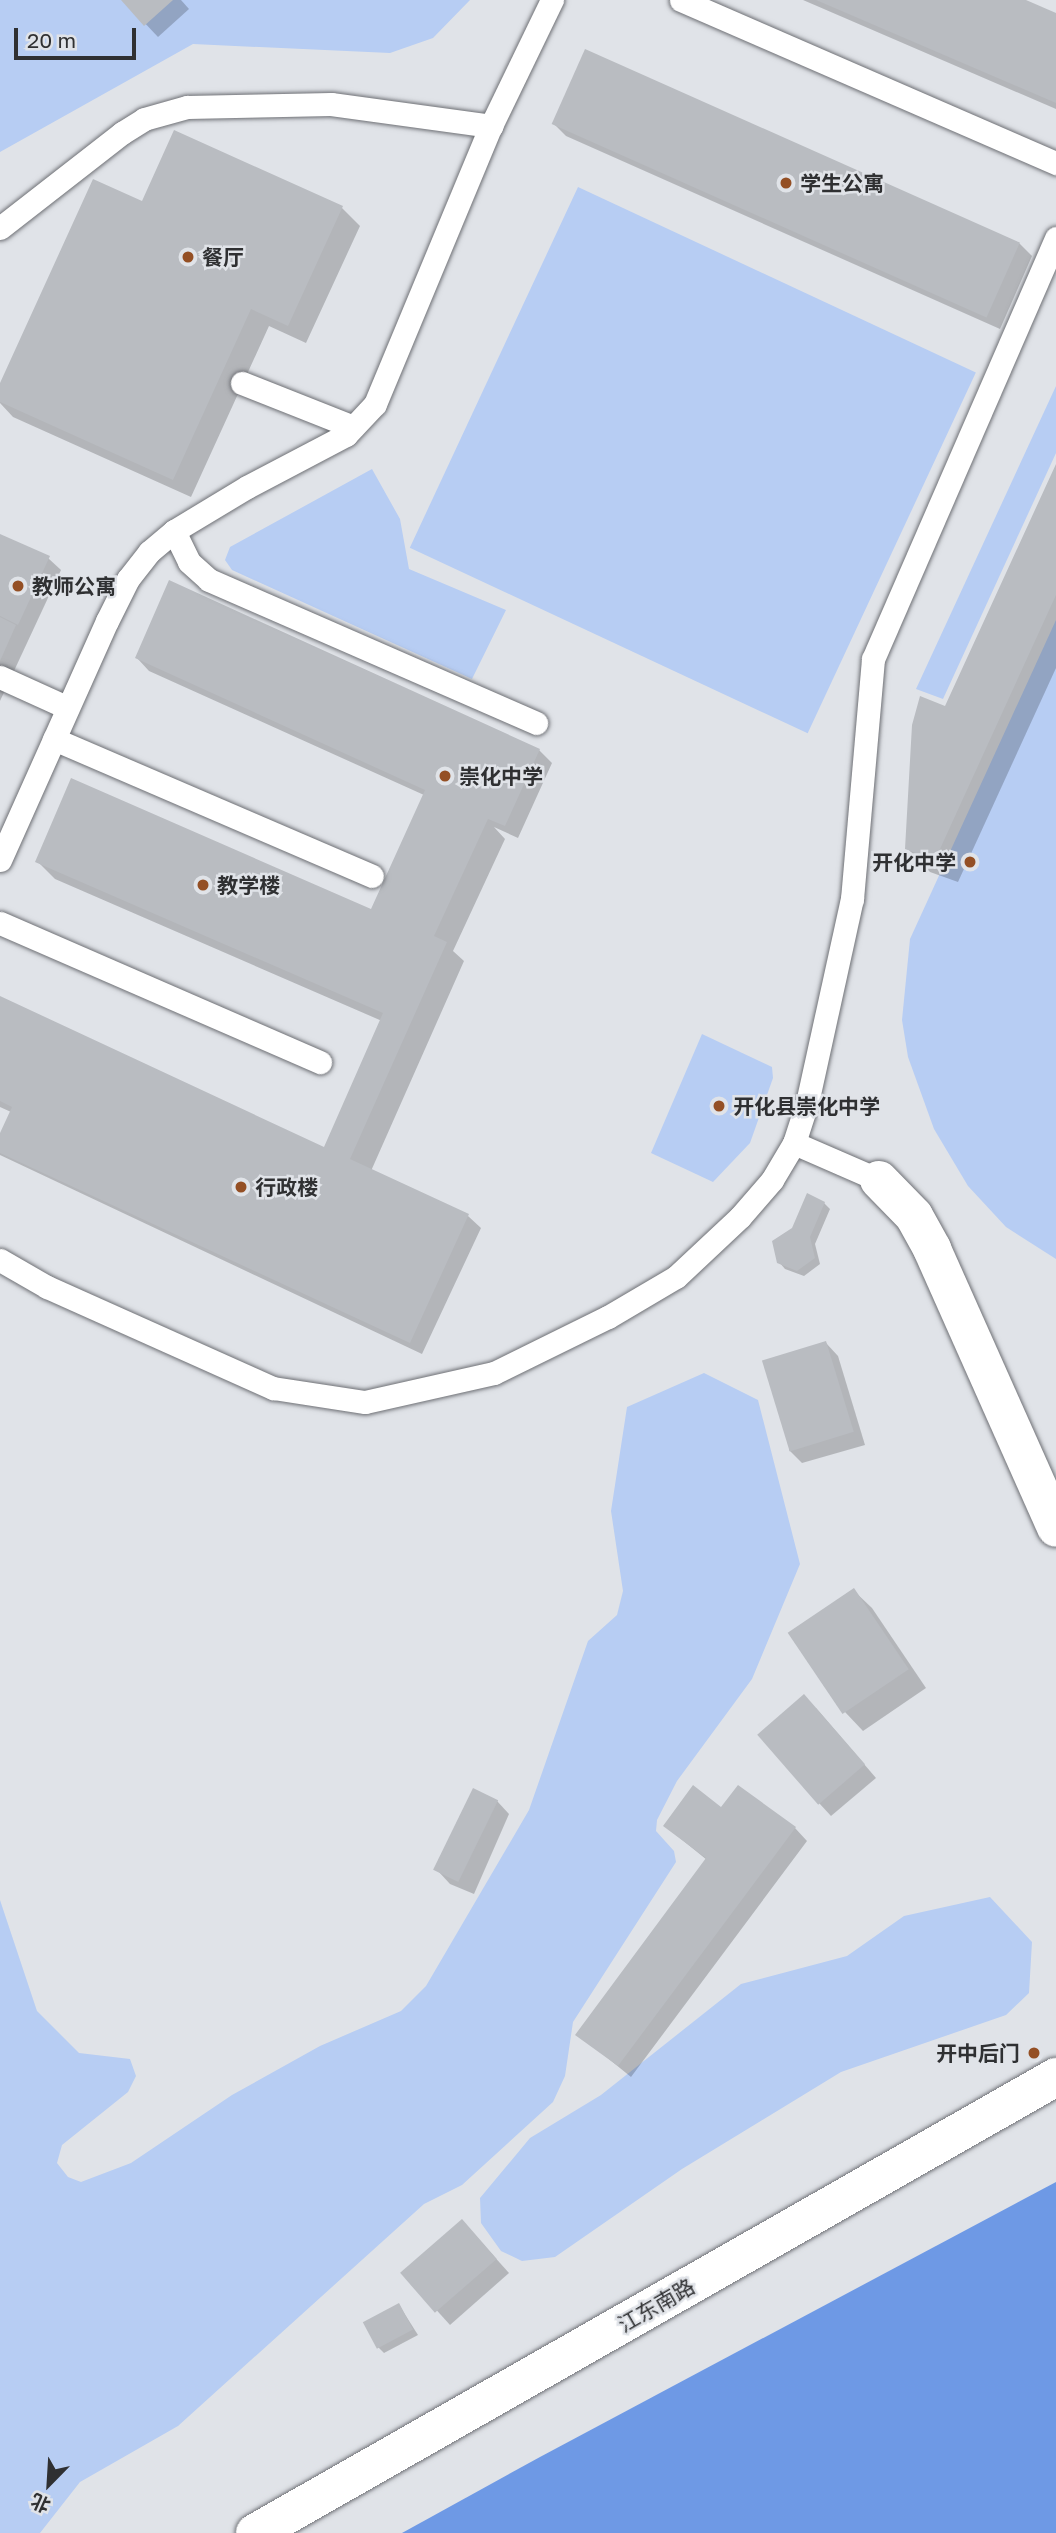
<!DOCTYPE html>
<html>
<head>
<meta charset="utf-8">
<style>
	body { margin:0 }
	#map { position:relative; width:1056px; height:2533px; overflow:hidden; background:#e0e3e8; font-family:"Golos Text","Noto Sans SC",sans-serif }
	div>[style] { position:absolute }
	[style*='--x'] { left:calc(var(--x)*1px); top:calc(var(--y)*1px); width:calc(var(--w)*1px); rotate:calc(var(--a)*1deg) }
	.green>* { inset:0; background:#b7cdf3; transform-origin:0 0 }
	.water>* { inset:0; background:#6e99e5 }
	.shadow>* { inset:0; background:#0003 }
	.building>* { inset:0; background:#b9bcc1; transform-origin:0 0 }
	.roads { filter:drop-shadow(0 0 2px #6e7075) drop-shadow(0 0 2px #6e7075) }
	.service>* { height:23px; margin:-11.5px; padding:0 11.5px; transform-origin:11.5px; border-radius:11.5px; background:#fff }
	.tertiary>* { height:38px; margin:-19px; padding:0 19px; transform-origin:19px; border-radius:19px; background:#fff }
	.dots>* { width:19px; height:19px; translate:-50% -50%; box-sizing:border-box; border:4px solid #e0e3e8; border-radius:50% }
	span { translate:-50% -50%; white-space:nowrap; text-align:center; line-height:1.15; -webkit-text-stroke:5px #e0e3e8; paint-order:stroke }
	.poi-label { font-size:21px; color:#2f3032; font-weight:700 }
	.left { translate:0 -50%; text-align:left }
	.right { translate:-100% -50%; text-align:right }
	.street-label { font-size:21px; color:#2f3032 }
	.north { position:absolute; left:14px; top:2449px; width:70px; height:70px; -webkit-text-stroke:5px #e0e3e8; paint-order:stroke; rotate:204deg; font-size:19px; font-weight:700; line-height:28px; text-align:center; color:#2f3032 }
	.north::after { content:''; display:block; margin:auto; width:24px; height:32px; background:#2f3032; clip-path:polygon(50% 0,100% 100%,50% 72%,0 100%) }
	.scale { position:absolute; left:14px; top:28px; width:122px; height:32px; box-sizing:border-box; border:4px solid #2f3032; border-top:0; padding-left:9px; font-size:21px; line-height:24px; white-space:nowrap; color:#2f3032; -webkit-text-stroke:5px #e0e3e8; paint-order:stroke }
</style>
</head>
<body>
<div id="map">
	<div class="green">
		<i style="clip-path:polygon(0 0,470px 0,433px 38px,390px 53px,193px 44px,0 152px)"></i>
		<i style="left:578px;top:187px;width:439px;height:398px;rotate:25deg"></i>
		<i style="clip-path:polygon(1056px 386px,1056px 453px,943px 699px,916px 689px)"></i>
		<i style="clip-path:polygon(372px 469px,400px 519px,409px 569px,506px 610px,472px 679px,232px 570px,225px 560px,230px 547px)"></i>
		<i style="clip-path:polygon(1056px 620px,1056px 1259px,1006px 1227px,968px 1186px,934px 1129px,908px 1057px,902px 1020px,910px 939px)"></i>
		<i style="clip-path:polygon(702px 1034px,772px 1067px,773px 1078px,750px 1143px,713px 1182px,651px 1153px)"></i>
		<i style="clip-path:polygon(704px 1373px,758px 1400px,800px 1564px,752px 1679px,677px 1781px,657px 1820px,656px 1831px,674px 1851px,676px 1862px,573px 2022px,565px 2076px,553px 2102px,462px 2185px,424px 2204px,178px 2426px,80px 2482px,40px 2533px,0 2533px,0 1900px,37px 2011px,79px 2053px,130px 2059px,136px 2076px,128px 2092px,62px 2145px,57px 2163px,68px 2177px,81px 2182px,131px 2163px,232px 2095px,320px 2046px,401px 2011px,426px 1986px,529px 1810px,588px 1641px,617px 1615px,623px 1591px,611px 1511px,627px 1407px)"></i>
		<i style="clip-path:polygon(990px 1897px,1032px 1942px,1029px 1993px,1006px 2015px,841px 2072px,682px 2169px,555px 2257px,522px 2261px,501px 2251px,481px 2223px,480px 2198px,530px 2138px,601px 2095px,741px 1984px,847px 1956px,904px 1916px)"></i>
	</div>
	<div class="water">
		<i style="clip-path:polygon(1056px 2182px,1056px 2533px,402px 2533px,540px 2457px)"></i>
	</div>
	<div class="shadow">
		<i style="clip-path:polygon(123px 0,181px 0,189px 9px,158px 37px)"></i>
		<i style="clip-path:polygon(803px 0,1021px 0,1056px 15px,1056px 109px)"></i>
		<i style="clip-path:polygon(554px 124px,1019px 243px,1032px 256px,1000px 329px,566px 136px)"></i>
		<i style="clip-path:polygon(143px 203px,342px 208px,360px 226px,306px 343px,269px 326px,191px 497px,13px 417px,0 403px,0 387px)"></i>
		<i style="clip-path:polygon(1056px 469px,1056px 668px,958px 882px,930px 872px,907px 848px,946px 708px)"></i>
		<i style="clip-path:polygon(0 536px,48px 558px,61px 570px,0 701px)"></i>
		<i style="clip-path:polygon(137px 658px,539px 750px,552px 763px,518px 838px,494px 827px,505px 839px,453px 951px,464px 961px,371px 1171px,468px 1216px,481px 1228px,422px 1354px,0 1155px,0 1137px,11px 1112px,0 1107px,0 998px,325px 1149px,382px 1021px,55px 879px,37px 861px,372px 911px,424px 795px,149px 671px)"></i>
		<i style="clip-path:polygon(824px 1203px,830px 1209px,815px 1244px,820px 1264px,804px 1276px,785px 1269px,779px 1262px)"></i>
		<i style="clip-path:polygon(826px 1343px,838px 1356px,865px 1445px,802px 1463px,789px 1450px)"></i>
		<i style="clip-path:polygon(853px 1590px,872px 1608px,926px 1688px,863px 1731px,845px 1712px)"></i>
		<i style="clip-path:polygon(816px 1708px,876px 1778px,831px 1816px,819px 1803px)"></i>
		<i style="clip-path:polygon(497px 1801px,509px 1814px,474px 1894px,450px 1884px,438px 1871px)"></i>
		<i style="clip-path:polygon(665px 1826px,795px 1828px,807px 1841px,631px 2077px,578px 2034px,707px 1860px)"></i>
		<i style="clip-path:polygon(474px 2234px,509px 2273px,450px 2325px,403px 2273px)"></i>
		<i style="clip-path:polygon(399px 2305px,418px 2335px,384px 2353px,378px 2347px)"></i>
	</div>
	<div class="building">
		<i style="clip-path:polygon(121px 0,173px 0,144px 26px)"></i>
		<i style="clip-path:polygon(816px 0,1026px 0,1056px 13px,1056px 103px)"></i>
		<i style="left:585px;top:49px;width:476px;height:82px;rotate:24deg"></i>
		<i style="clip-path:polygon(174px 130px,343px 206px,288px 326px,251px 309px,173px 480px,0 402px,0 383px,93px 179px,142px 201px)"></i>
		<i style="clip-path:polygon(1056px 464px,1056px 595px,935px 860px,905px 849px,912px 725px,920px 696px,945px 706px)"></i>
		<i style="clip-path:polygon(0 534px,50px 556px,18px 625px,0 616px)"></i>
		<i style="clip-path:polygon(169px 580px,540px 749px,505px 826px,488px 819px,434px 936px,447px 942px,350px 1159px,469px 1214px,410px 1343px,0 1153px,0 1133px,12px 1107px,0 1101px,0 996px,324px 1147px,383px 1013px,35px 862px,71px 778px,371px 909px,425px 790px,135px 658px)"></i>
		<i style="clip-path:polygon(0 617px,16px 625px,0 661px)"></i>
		<i style="clip-path:polygon(807px 1193px,825px 1202px,810px 1237px,815px 1258px,797px 1271px,777px 1263px,772px 1241px,792px 1228px)"></i>
		<i style="left:826px;top:1341px;width:95px;height:67px;rotate:73deg"></i>
		<i style="left:854px;top:1588px;width:98px;height:80px;rotate:56deg"></i>
		<i style="left:804px;top:1694px;width:93px;height:62px;rotate:49deg"></i>
		<i style="clip-path:polygon(693px 1785px,721px 1807px,738px 1785px,796px 1827px,618px 2066px,575px 2035px,706px 1858px,663px 1826px)"></i>
		<i style="left:473px;top:1788px;width:28px;height:91px;rotate:26deg"></i>
		<i style="left:462px;top:2219px;width:53px;height:82px;rotate:49deg"></i>
		<i style="left:399px;top:2303px;width:30px;height:41px;rotate:62deg"></i>
	</div>
	<div class="roads">
		<div class="service">
			<i style="--x:681;--y:0;--w:409;--a:23.5"></i>
			<i style="--x:0;--y:228;--w:155;--a:-37.9"></i>
			<i style="--x:122;--y:133;--w:26;--a:-32"></i>
			<i style="--x:144;--y:119;--w:45;--a:-15.6"></i>
			<i style="--x:187;--y:107;--w:144;--a:-1.2"></i>
			<i style="--x:331;--y:104;--w:162;--a:7.8"></i>
			<i style="--x:242;--y:383;--w:119;--a:21.6"></i>
			<i style="--x:174;--y:531;--w:34;--a:64"></i>
			<i style="--x:189;--y:562;--w:27;--a:42"></i>
			<i style="--x:209;--y:580;--w:357;--a:23.6"></i>
			<i style="--x:0;--y:677;--w:72;--a:24.4"></i>
			<i style="--x:54;--y:739;--w:346;--a:23.3"></i>
			<i style="--x:0;--y:860;--w:262;--a:-65.9"></i>
			<i style="--x:107;--y:621;--w:47;--a:-63.4"></i>
			<i style="--x:128;--y:579;--w:34;--a:-52"></i>
			<i style="--x:149;--y:552;--w:33;--a:-40"></i>
			<i style="--x:174;--y:531;--w:85;--a:-31.1"></i>
			<i style="--x:247;--y:487;--w:112;--a:-27.7"></i>
			<i style="--x:346;--y:435;--w:42;--a:-46.9"></i>
			<i style="--x:375;--y:404;--w:301;--a:-67.4"></i>
			<i style="--x:491;--y:126;--w:140;--a:-64.2"></i>
			<i style="--x:0;--y:923;--w:349;--a:23.5"></i>
			<i style="--x:794;--y:1143;--w:93;--a:23.5"></i>
			<i style="--x:0;--y:1260;--w:54;--a:29.9"></i>
			<i style="--x:47;--y:1287;--w:248;--a:24.1"></i>
			<i style="--x:273;--y:1388;--w:93;--a:8.7"></i>
			<i style="--x:365;--y:1402;--w:132;--a:-12.7"></i>
			<i style="--x:494;--y:1373;--w:127;--a:-26.2"></i>
			<i style="--x:608;--y:1317;--w:79;--a:-30.5"></i>
			<i style="--x:676;--y:1277;--w:88;--a:-43.2"></i>
			<i style="--x:740;--y:1217;--w:49;--a:-49.1"></i>
			<i style="--x:772;--y:1180;--w:43;--a:-59.3"></i>
			<i style="--x:794;--y:1143;--w:42;--a:-72"></i>
			<i style="--x:807;--y:1103;--w:209;--a:-77.6"></i>
			<i style="--x:852;--y:899;--w:241;--a:-85"></i>
			<i style="--x:873;--y:659;--w:459;--a:-66.5"></i>
		</div>
		<div class="tertiary">
			<i style="--x:879;--y:1180;--w:50;--a:45.8"></i>
			<i style="--x:914;--y:1216;--w:38;--a:61"></i>
			<i style="--x:932;--y:1249;--w:305;--a:66"></i>
			<i style="--x:255;--y:2533;--w:922;--a:-29.65"></i>
		</div>
	</div>
	<div class="dots">
		<i style="left:786px;top:183px;background:#944f24"></i>
		<i style="left:188px;top:257px;background:#944f24"></i>
		<i style="left:18px;top:586px;background:#944f24"></i>
		<i style="left:445px;top:776px;background:#944f24"></i>
		<i style="left:970px;top:862px;background:#944f24"></i>
		<i style="left:203px;top:885px;background:#944f24"></i>
		<i style="left:719px;top:1106px;background:#944f24"></i>
		<i style="left:241px;top:1187px;background:#944f24"></i>
		<i style="left:1034px;top:2053px;background:#944f24"></i>
	</div>
	<div class="poi-label">
		<span class="left" style="left:800px;top:183px">学生公寓</span>
		<span class="left" style="left:202px;top:257px">餐厅</span>
		<span class="left" style="left:32px;top:586px">教师公寓</span>
		<span class="left" style="left:459px;top:776px">崇化中学</span>
		<span class="right" style="left:956px;top:862px">开化中学</span>
		<span class="left" style="left:217px;top:885px">教学楼</span>
		<span class="left" style="left:733px;top:1106px">开化县崇化中学</span>
		<span class="left" style="left:255px;top:1187px">行政楼</span>
		<span class="right" style="left:1020px;top:2053px">开中后门</span>
	</div>
	<div class="street-label">
		<span style="left:656px;top:2305px;rotate:-30deg">江东南路</span>
	</div>
	<div class="north">北</div>
	<div class="scale">20 m</div>
</div>
</body>
</html>
